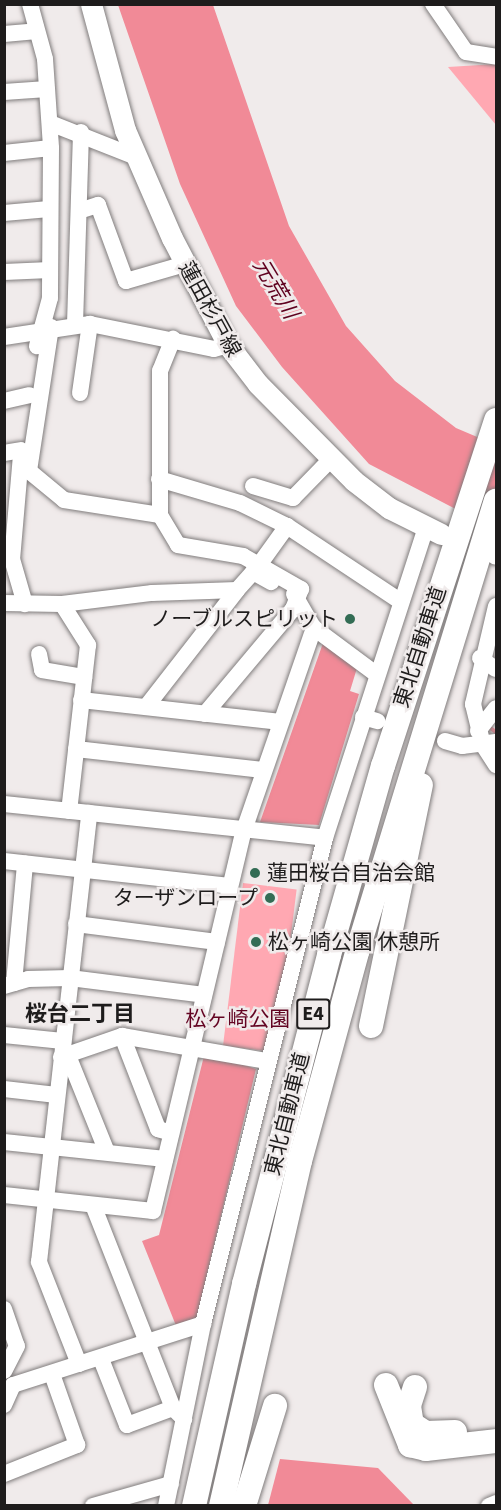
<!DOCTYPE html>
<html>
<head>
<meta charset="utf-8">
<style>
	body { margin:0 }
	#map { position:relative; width:501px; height:1510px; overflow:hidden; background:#f0ebeb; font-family:"Source Sans 3","Noto Sans JP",sans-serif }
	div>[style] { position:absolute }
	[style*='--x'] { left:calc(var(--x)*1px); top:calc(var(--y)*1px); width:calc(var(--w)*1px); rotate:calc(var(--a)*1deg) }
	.green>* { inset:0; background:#ffa8b2; transform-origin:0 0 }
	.water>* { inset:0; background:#f18a97 }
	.stream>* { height:4px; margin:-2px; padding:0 2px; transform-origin:2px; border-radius:2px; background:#f18a97 }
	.roads { filter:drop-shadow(0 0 2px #817d7d) drop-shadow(0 0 2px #817d7d) }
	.minor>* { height:16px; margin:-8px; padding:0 8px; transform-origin:8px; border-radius:8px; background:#fff }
	.major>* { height:21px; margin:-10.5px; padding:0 10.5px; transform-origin:10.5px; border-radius:10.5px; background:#fff }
	.highway>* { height:24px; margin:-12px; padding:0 12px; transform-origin:12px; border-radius:12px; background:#fff }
	.dots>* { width:16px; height:16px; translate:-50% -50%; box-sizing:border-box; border:3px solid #f0ebeb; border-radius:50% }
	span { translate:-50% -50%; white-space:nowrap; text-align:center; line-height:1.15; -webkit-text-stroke:5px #f0ebeb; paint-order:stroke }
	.shield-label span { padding:2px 4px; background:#f0ebeb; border:2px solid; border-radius:4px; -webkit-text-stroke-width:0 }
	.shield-label { font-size:20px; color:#1e1c1c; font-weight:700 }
	.street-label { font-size:21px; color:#1e1c1c }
	.poi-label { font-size:21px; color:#1e1c1c }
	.right { translate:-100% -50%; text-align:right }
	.left { translate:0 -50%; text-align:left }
	.park-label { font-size:21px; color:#630422 }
	.water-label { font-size:22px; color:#5f001e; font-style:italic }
	.neighbourhood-label { font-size:22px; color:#1e1c1c; font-weight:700 }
	.frame { position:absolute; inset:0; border:6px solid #1e1c1c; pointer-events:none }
</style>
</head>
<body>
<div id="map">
	<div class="green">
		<i style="clip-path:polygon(496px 64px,496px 125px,448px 67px)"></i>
		<i style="left:243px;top:883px;width:54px;height:164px;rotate:7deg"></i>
	</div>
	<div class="water">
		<i style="clip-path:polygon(118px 5px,213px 5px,289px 226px,346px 326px,395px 381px,456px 428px,496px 445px,496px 530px,369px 464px,282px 367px,236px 306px,180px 184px)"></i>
		<i style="clip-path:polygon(323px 643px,357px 668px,350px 691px,359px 694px,319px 825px,260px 822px)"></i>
		<i style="clip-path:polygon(205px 1052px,256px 1069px,196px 1320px,177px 1328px,142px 1241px,159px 1235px)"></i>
		<i style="clip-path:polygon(280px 1459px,378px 1468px,414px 1505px,268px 1505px)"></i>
	</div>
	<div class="stream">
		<i style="--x:489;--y:727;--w:9;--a:36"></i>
	</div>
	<div class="roads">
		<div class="minor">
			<i style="--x:30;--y:4;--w:57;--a:74.7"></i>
			<i style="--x:45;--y:59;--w:89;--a:86.1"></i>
			<i style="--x:51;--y:148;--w:150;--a:90.4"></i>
			<i style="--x:50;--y:298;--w:50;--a:105.2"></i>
			<i style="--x:433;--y:4;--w:58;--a:55.5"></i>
			<i style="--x:466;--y:52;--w:30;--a:9"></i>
			<i style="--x:4;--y:34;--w:33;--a:-5"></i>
			<i style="--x:4;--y:92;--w:43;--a:-4"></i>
			<i style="--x:50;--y:123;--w:92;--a:21.6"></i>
			<i style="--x:4;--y:153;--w:47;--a:-6.1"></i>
			<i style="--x:79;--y:211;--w:20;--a:-18"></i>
			<i style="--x:98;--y:205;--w:81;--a:69.8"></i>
			<i style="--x:126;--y:281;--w:61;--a:-16.1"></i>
			<i style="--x:4;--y:213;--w:45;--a:-5.1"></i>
			<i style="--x:4;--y:272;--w:46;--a:-2.5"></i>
			<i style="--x:75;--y:324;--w:192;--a:-88.2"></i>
			<i style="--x:51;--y:327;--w:146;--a:98.7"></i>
			<i style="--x:29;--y:471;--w:45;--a:39.6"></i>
			<i style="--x:64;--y:500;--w:97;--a:8.9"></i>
			<i style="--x:160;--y:515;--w:35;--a:59"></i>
			<i style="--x:178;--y:545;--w:66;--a:9.6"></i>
			<i style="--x:243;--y:556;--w:67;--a:29.6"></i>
			<i style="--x:301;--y:589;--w:22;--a:112"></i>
			<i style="--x:293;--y:609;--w:137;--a:130"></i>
			<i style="--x:4;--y:337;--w:87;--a:-8.6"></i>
			<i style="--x:90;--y:324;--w:126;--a:11.4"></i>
			<i style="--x:214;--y:349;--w:15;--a:-16"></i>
			<i style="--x:80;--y:393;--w:70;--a:-81.8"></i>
			<i style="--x:4;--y:401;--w:26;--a:-13"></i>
			<i style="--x:4;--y:453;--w:17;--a:-10"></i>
			<i style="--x:21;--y:455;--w:104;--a:94.9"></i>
			<i style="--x:12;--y:559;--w:47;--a:73.9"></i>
			<i style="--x:159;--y:479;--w:84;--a:16.5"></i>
			<i style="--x:240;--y:503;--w:52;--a:26.1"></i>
			<i style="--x:287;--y:526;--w:136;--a:33.6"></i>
			<i style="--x:253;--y:486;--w:42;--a:16.7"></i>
			<i style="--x:293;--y:498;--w:54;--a:-45.7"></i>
			<i style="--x:160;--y:515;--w:144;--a:-90"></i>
			<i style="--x:160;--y:371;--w:35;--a:-68"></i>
			<i style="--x:254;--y:572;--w:57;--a:-54.3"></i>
			<i style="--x:294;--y:594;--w:39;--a:60"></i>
			<i style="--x:314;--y:628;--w:77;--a:36.6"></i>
			<i style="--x:4;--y:603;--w:58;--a:1"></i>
			<i style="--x:62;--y:604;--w:91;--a:-7"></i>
			<i style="--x:152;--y:593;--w:85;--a:-2"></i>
			<i style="--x:237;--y:590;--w:24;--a:-48"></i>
			<i style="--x:253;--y:572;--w:21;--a:29"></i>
			<i style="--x:62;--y:604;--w:49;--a:57.6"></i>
			<i style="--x:88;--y:645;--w:167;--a:96.5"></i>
			<i style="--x:496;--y:606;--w:101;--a:103.2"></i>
			<i style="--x:473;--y:704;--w:42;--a:76.3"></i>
			<i style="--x:483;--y:745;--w:24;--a:57"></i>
			<i style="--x:39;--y:654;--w:16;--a:79"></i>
			<i style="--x:42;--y:670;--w:43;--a:9.5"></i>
			<i style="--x:480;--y:658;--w:19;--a:35"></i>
			<i style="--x:81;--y:700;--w:201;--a:6.3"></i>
			<i style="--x:146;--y:707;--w:148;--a:-52.1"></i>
			<i style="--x:363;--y:717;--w:15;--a:16"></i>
			<i style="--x:478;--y:731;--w:29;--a:-52"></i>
			<i style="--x:445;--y:741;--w:18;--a:16"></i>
			<i style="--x:462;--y:746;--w:34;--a:-7"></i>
			<i style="--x:76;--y:749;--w:188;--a:6.4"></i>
			<i style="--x:4;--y:804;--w:323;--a:6"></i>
			<i style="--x:4;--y:861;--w:227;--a:6.3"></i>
			<i style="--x:76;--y:924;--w:142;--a:7.3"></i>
			<i style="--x:14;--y:983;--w:120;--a:-84.7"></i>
			<i style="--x:4;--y:986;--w:25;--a:-16"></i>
			<i style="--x:28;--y:979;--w:42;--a:-1.4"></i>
			<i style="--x:70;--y:978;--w:135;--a:7.2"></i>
			<i style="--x:4;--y:1035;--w:59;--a:5.8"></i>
			<i style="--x:122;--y:1036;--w:100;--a:68.8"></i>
			<i style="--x:158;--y:1129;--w:14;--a:17"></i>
			<i style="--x:61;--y:1057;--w:65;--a:-19"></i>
			<i style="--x:122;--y:1036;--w:146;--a:9.8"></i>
			<i style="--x:69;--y:1058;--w:101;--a:68"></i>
			<i style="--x:4;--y:1089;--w:53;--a:6.5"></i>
			<i style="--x:4;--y:1142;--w:162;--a:6"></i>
			<i style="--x:4;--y:1195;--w:150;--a:6.1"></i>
			<i style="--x:153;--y:1211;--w:392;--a:-76.6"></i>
			<i style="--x:244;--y:830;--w:214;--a:-70.9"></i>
			<i style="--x:93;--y:1205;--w:218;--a:68.5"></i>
			<i style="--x:173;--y:1408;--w:16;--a:45"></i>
			<i style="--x:4;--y:1309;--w:39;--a:71"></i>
			<i style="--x:17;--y:1346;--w:28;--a:117"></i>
			<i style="--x:101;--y:1359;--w:71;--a:68.5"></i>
			<i style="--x:127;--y:1425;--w:49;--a:-20.3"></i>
			<i style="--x:79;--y:1364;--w:110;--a:-111.4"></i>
			<i style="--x:39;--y:1262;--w:452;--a:-83.6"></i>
			<i style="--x:4;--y:1405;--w:22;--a:-66"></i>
			<i style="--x:13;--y:1385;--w:200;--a:-17.8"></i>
			<i style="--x:4;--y:1474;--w:79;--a:-21.7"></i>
			<i style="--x:77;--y:1445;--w:75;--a:-109.4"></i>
			<i style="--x:93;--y:1506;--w:81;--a:-15.8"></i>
			<i style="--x:166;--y:1506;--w:186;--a:-78.5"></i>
			<i style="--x:203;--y:1324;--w:501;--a:-75.91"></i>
			<i style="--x:325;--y:838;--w:326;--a:-72"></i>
			<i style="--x:489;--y:1506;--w:8;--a:-23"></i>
		</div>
		<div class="major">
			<i style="--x:91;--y:4;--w:131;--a:74.9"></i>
			<i style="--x:125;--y:130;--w:118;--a:66.5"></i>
			<i style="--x:172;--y:238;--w:121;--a:62.4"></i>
			<i style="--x:228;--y:345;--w:49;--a:52.4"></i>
			<i style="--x:258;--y:384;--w:136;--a:45.3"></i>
			<i style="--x:354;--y:481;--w:44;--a:37.6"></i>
			<i style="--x:389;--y:508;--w:58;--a:26.6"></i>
			<i style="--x:495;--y:553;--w:1;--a:45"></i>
		</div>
		<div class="highway">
			<i style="--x:371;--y:1026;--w:246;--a:-78.3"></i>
			<i style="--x:386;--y:1385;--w:65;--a:68.2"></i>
			<i style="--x:410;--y:1445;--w:16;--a:14"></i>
			<i style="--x:426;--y:1449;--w:70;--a:-6.5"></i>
			<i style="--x:415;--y:1387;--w:20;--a:108"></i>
			<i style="--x:409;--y:1406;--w:18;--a:81"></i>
			<i style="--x:412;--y:1424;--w:17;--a:33"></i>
			<i style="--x:426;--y:1433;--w:29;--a:-2"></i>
			<i style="--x:194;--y:1506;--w:228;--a:-77.3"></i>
			<i style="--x:244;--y:1284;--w:340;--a:-75.5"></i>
			<i style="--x:329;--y:955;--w:197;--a:-74.1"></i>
			<i style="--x:383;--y:766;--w:364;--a:-71.9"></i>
			<i style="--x:221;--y:1506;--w:354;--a:-77.1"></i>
			<i style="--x:300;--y:1161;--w:217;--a:-74.7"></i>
			<i style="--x:357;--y:952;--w:472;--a:-72.9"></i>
			<i style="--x:244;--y:1506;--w:105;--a:-72.8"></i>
		</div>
	</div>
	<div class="dots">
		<i style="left:350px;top:619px;background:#336c54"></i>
		<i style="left:255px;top:873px;background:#336c54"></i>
		<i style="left:270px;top:898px;background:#336c54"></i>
		<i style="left:256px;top:942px;background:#336c54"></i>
	</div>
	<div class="shield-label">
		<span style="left:313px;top:1014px">E4</span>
	</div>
	<div class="street-label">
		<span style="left:210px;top:309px;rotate:61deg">蓮田杉戸線</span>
		<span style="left:420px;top:647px;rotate:-72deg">東北自動車道</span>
		<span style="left:287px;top:1114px;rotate:-76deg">東北自動車道</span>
	</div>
	<div class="poi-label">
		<span class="right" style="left:338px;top:619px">ノーブルスピリット</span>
		<span class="left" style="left:267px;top:873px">蓮田桜台自治会館</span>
		<span class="right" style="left:258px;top:898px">ターザンロープ</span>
		<span class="left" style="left:268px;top:942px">松ヶ崎公園 休憩所</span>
	</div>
	<div class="park-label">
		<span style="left:238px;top:1019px">松ヶ崎公園</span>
	</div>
	<div class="water-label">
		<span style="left:275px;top:289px;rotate:59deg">元荒川</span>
	</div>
	<div class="neighbourhood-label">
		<span style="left:80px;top:1015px">桜台二丁目</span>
	</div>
	<div class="frame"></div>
</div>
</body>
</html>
